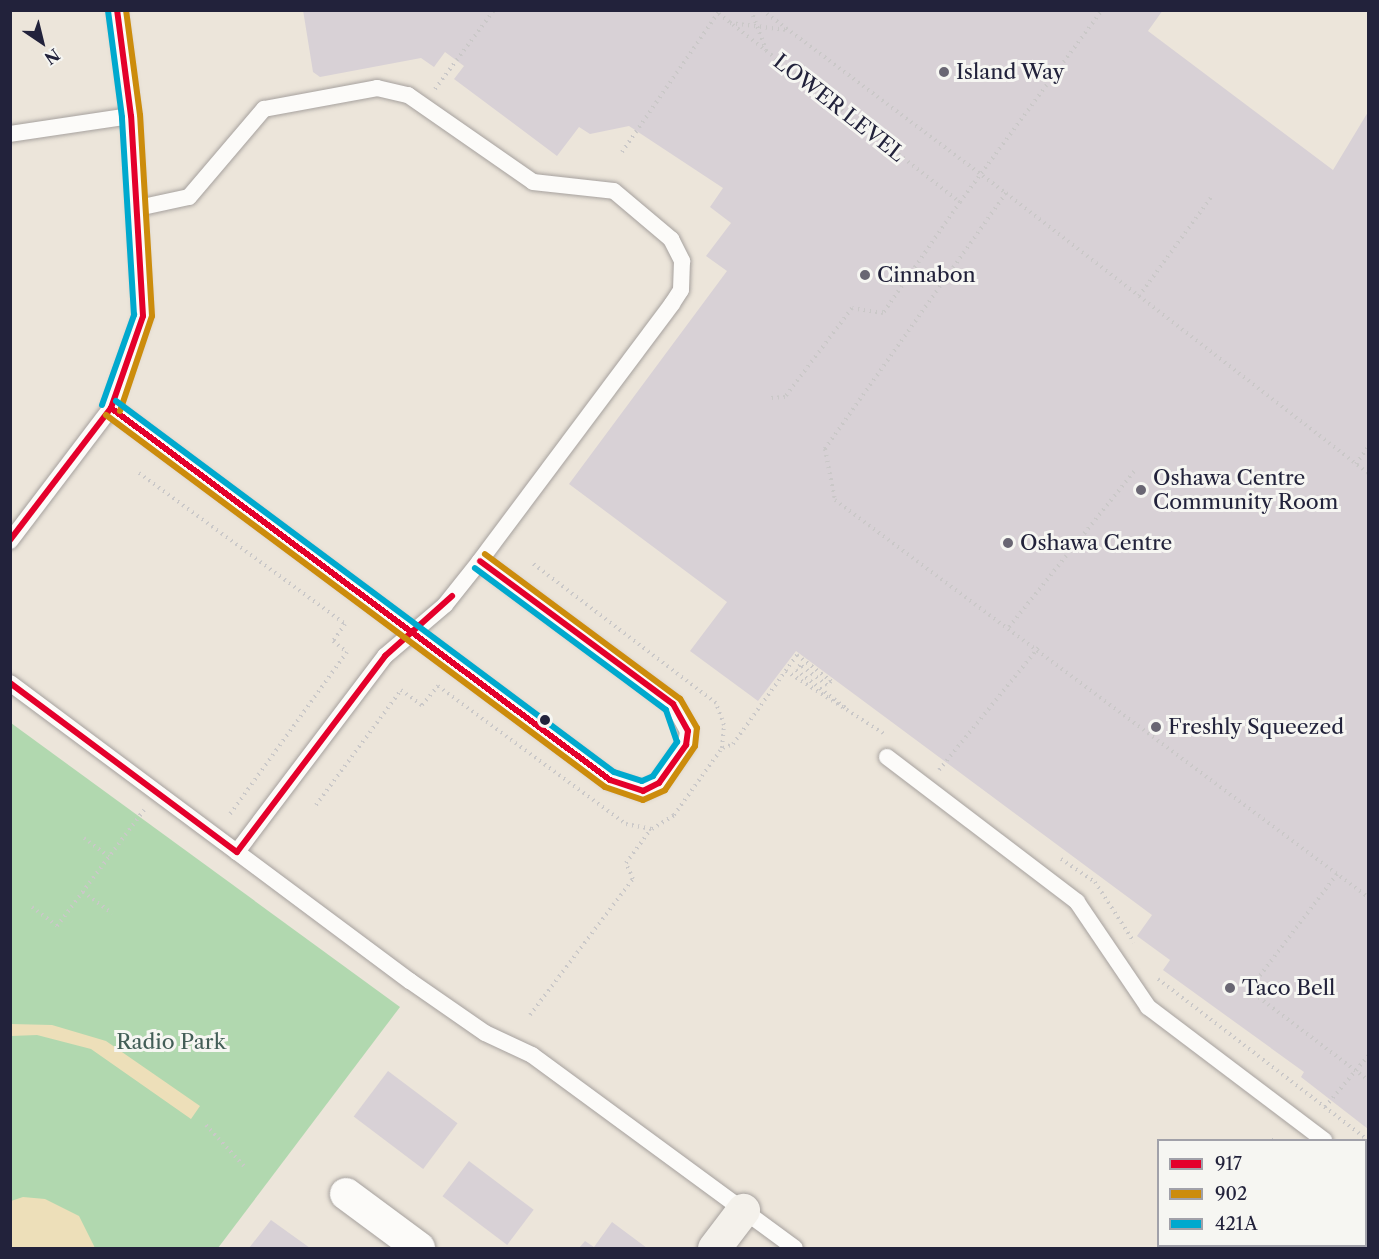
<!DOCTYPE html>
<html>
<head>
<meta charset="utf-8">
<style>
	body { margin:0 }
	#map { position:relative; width:1379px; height:1259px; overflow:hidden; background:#ece5da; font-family:"Libre Caslon Text",serif }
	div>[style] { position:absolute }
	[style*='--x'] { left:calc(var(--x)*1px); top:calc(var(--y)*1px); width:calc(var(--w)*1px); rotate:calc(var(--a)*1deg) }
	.green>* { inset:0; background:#b1d8af }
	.sand>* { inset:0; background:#eddfb9 }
	.building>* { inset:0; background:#d8d1d6; transform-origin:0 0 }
	.path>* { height:4px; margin-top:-2px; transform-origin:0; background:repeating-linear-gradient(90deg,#cac8c8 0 1.5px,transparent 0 6px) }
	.roads { filter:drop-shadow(0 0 2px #a6a19e) drop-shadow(0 0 2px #a6a19e) }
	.lane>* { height:16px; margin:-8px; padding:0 8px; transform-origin:8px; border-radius:8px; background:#fcfbf9 }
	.street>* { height:32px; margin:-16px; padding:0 16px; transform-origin:16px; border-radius:16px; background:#fcfbf9 }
	.secondary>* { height:33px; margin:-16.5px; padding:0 16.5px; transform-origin:16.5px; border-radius:16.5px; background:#f4f1eb }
	.bus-1>* { height:6px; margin:-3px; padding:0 3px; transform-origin:3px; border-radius:3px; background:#e4002b }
	.bus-2>* { height:6px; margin:-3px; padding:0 3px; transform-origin:3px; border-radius:3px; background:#cc8c0c }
	.bus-3>* { height:6px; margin:-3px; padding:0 3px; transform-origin:3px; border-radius:3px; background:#00a9ce }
	.dots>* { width:16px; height:16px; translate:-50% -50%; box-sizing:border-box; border:3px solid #f6f6f2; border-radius:50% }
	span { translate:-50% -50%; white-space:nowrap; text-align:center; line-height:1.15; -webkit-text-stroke:6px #f6f6f2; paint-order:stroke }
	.poi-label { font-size:21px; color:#22223b }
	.left { translate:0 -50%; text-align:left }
	.street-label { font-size:21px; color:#22223b }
	.park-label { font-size:21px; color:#435e57 }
	.frame { position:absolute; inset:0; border:12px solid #22223b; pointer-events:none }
	.legend { position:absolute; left:1157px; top:1139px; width:210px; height:108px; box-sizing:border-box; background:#f6f6f2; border:2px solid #a1a1a9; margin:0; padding:8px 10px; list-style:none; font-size:18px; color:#22223b }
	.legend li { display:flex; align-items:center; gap:12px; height:30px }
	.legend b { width:30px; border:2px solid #a1a1a9 }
	.north { position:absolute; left:12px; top:12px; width:60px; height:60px; -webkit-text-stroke:4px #f6f6f2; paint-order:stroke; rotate:145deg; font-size:16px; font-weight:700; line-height:24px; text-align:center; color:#22223b }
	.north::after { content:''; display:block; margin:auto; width:21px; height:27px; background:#22223b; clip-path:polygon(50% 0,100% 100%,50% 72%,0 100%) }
</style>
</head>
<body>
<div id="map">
	<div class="green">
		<i style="clip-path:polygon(11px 723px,400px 1007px,218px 1248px,11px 1248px)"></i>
	</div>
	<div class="sand">
		<i style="clip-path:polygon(11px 1024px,52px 1025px,106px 1041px,200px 1106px,191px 1119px,91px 1049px,37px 1035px,11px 1036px)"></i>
		<i style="clip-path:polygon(23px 1197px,45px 1199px,79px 1216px,95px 1248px,11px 1248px,11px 1201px)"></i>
	</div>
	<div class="building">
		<i style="clip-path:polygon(303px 10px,1163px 10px,1148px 31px,1333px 170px,1368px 112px,1368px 1129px,1301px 1077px,1304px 1072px,1163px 970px,1170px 960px,1137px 936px,1152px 915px,796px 651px,758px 701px,690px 651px,727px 602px,569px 484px,727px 271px,706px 256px,731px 223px,710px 207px,723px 188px,629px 126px,590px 134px,579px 127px,557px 156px,454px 79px,464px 66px,445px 52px,434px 67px,421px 58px,320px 77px,313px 72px)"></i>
		<i style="left:388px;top:1071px;width:87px;height:57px;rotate:37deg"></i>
		<i style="left:469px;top:1161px;width:81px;height:44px;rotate:37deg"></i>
		<i style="clip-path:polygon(271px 1220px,310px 1248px,249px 1248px)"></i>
		<i style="clip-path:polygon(612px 1222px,647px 1248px,579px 1248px,585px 1241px,594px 1247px)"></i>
	</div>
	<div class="path">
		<i style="--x:714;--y:10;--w:312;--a:38"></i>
		<i style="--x:960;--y:202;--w:135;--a:124.7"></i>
		<i style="--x:883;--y:313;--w:31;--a:-171"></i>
		<i style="--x:852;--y:308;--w:111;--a:127"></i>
		<i style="--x:785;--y:397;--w:14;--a:176"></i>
		<i style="--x:751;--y:10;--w:43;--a:69.4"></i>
		<i style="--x:762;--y:10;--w:305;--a:36.9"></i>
		<i style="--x:730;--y:23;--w:58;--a:6.9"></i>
		<i style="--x:435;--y:89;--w:99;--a:-53.2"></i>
		<i style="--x:622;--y:152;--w:173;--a:-55.4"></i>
		<i style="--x:960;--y:202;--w:239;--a:-53.5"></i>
		<i style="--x:1139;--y:296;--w:124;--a:-53.9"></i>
		<i style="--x:1356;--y:464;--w:21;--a:-55"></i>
		<i style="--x:139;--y:473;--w:255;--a:36.2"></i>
		<i style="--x:345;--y:624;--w:21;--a:125"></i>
		<i style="--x:333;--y:641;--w:18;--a:38"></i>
		<i style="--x:347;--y:652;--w:203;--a:125.8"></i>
		<i style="--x:1368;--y:473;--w:458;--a:-142.3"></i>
		<i style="--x:1006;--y:193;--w:314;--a:125.3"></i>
		<i style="--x:825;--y:449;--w:52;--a:78.9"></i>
		<i style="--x:835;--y:500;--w:665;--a:36.68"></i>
		<i style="--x:1009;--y:627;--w:203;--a:-51.2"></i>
		<i style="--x:786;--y:671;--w:119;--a:32.6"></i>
		<i style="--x:723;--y:748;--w:11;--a:-22"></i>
		<i style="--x:733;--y:744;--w:110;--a:-54.3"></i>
		<i style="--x:797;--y:655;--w:43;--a:37.4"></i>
		<i style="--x:831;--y:681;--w:6;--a:135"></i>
		<i style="--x:827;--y:685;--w:34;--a:-143"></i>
		<i style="--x:800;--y:665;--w:6;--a:129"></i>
		<i style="--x:796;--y:670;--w:64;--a:37.4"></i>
		<i style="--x:939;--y:770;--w:159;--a:-50.9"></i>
		<i style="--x:316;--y:805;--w:143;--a:-53.5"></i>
		<i style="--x:401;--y:690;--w:26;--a:36"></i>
		<i style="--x:422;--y:705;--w:25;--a:-50"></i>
		<i style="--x:438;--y:686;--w:233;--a:36.3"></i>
		<i style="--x:626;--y:824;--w:26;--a:11"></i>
		<i style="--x:652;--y:829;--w:26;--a:-32"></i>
		<i style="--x:674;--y:815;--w:82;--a:-54.4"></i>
		<i style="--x:722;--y:748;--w:23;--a:-85"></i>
		<i style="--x:724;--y:725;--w:23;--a:-110"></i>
		<i style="--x:716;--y:703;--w:233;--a:-142.7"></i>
		<i style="--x:84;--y:838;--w:31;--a:37"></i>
		<i style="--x:1061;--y:859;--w:41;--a:34.1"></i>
		<i style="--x:1095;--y:882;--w:72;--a:57"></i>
		<i style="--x:1337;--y:874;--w:146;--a:127.2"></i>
		<i style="--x:1249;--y:990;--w:149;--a:37.1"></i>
		<i style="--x:83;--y:892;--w:36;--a:36"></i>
		<i style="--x:32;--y:907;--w:31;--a:37"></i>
		<i style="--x:57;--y:926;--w:145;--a:-53.1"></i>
		<i style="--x:1158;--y:979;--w:265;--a:37.5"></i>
		<i style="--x:530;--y:1015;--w:171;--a:-52.9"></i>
		<i style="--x:633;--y:879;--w:17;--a:-114"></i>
		<i style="--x:626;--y:863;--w:42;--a:-53.7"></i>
		<i style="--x:1325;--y:1107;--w:67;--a:-49.9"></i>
		<i style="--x:206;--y:1125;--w:56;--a:47.2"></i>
		<i style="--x:1272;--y:1140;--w:5;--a:0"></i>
	</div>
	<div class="roads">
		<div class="lane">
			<i style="--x:10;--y:134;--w:122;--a:-8.5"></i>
			<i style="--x:138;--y:208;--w:52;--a:-12.2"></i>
			<i style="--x:189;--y:197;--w:116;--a:-49.6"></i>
			<i style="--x:264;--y:109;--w:115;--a:-10.5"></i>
			<i style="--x:377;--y:88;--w:32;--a:13"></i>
			<i style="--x:408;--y:95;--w:152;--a:34.8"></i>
			<i style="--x:533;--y:182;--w:81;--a:6.3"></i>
			<i style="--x:614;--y:191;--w:75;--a:40.1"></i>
			<i style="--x:671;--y:239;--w:25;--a:63"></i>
			<i style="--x:682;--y:261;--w:29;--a:92"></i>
			<i style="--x:681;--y:290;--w:17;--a:123"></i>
			<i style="--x:672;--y:304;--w:321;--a:126.8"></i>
			<i style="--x:480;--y:561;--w:56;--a:128.5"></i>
			<i style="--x:445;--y:605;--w:79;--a:139.6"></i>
			<i style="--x:385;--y:656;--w:246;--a:127.1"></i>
			<i style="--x:111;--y:408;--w:622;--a:36.7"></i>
			<i style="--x:610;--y:780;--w:35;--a:18"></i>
			<i style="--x:643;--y:791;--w:18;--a:-27"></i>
			<i style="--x:659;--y:783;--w:47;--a:-54.6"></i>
			<i style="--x:686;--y:745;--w:14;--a:-82"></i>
			<i style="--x:688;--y:731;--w:31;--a:-119"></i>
			<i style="--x:673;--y:704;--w:240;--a:-143.5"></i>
			<i style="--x:10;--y:541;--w:167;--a:-52.8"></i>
			<i style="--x:111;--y:408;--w:97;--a:-70.8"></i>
			<i style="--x:143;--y:316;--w:200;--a:-93.4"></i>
			<i style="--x:131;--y:116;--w:107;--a:-97.5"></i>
			<i style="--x:10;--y:683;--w:499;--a:36.7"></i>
			<i style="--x:410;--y:981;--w:91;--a:34.7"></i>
			<i style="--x:485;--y:1033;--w:52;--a:25.1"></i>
			<i style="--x:532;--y:1055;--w:326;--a:36.3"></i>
			<i style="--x:887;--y:757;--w:239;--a:37.3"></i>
			<i style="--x:1077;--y:902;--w:127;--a:55.9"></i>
			<i style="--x:1148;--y:1007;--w:221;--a:37.1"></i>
			<i style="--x:1366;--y:1170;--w:3;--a:45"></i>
			<i style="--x:1235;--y:1248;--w:3;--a:-45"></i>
		</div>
		<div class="street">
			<i style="--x:346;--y:1194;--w:91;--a:36.5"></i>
		</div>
		<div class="secondary">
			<i style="--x:714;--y:1248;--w:48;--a:-52.7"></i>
		</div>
	</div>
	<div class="bus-1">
		<i style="--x:111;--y:408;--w:622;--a:36.7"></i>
		<i style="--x:610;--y:780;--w:35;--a:18"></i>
		<i style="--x:643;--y:791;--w:18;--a:-27"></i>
		<i style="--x:659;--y:783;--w:47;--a:-54.6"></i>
		<i style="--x:686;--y:745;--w:14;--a:-82"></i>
		<i style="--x:688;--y:731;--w:31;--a:-119"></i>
		<i style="--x:673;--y:704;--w:240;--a:-143.5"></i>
		<i style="--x:10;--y:540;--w:166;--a:-52.6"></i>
		<i style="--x:111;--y:408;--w:97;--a:-70.8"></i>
		<i style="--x:143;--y:316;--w:200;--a:-93.4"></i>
		<i style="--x:131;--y:116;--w:107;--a:-97.5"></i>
		<i style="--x:10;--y:683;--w:283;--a:36.7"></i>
		<i style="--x:237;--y:852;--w:246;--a:-52.9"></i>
		<i style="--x:385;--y:656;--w:90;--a:-41.8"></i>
	</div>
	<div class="bus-2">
		<i style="--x:120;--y:411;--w:100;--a:-71.4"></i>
		<i style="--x:152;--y:316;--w:201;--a:-93.4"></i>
		<i style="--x:140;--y:115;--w:106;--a:-97.6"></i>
		<i style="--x:106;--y:415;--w:622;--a:36.7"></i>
		<i style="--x:605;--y:787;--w:40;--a:18.9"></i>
		<i style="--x:643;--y:800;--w:24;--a:-24"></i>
		<i style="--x:665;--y:790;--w:53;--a:-55.7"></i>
		<i style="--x:695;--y:746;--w:18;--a:-84"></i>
		<i style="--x:697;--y:728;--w:34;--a:-120"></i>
		<i style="--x:680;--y:699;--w:243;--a:-143.4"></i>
	</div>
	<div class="bus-3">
		<i style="--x:116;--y:401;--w:621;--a:36.69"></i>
		<i style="--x:614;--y:772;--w:29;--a:18"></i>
		<i style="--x:642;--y:781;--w:12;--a:-24"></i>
		<i style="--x:653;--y:776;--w:42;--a:-54.8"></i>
		<i style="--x:677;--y:742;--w:34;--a:-109"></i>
		<i style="--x:666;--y:710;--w:238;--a:-143.4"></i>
		<i style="--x:102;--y:405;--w:96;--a:-70.4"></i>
		<i style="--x:134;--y:315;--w:198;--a:-93.5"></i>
		<i style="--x:122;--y:117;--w:107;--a:-97.5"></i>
	</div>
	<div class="dots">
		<i style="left:944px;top:72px;background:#696673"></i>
		<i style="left:865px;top:275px;background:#696673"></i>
		<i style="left:1141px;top:490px;background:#696673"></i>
		<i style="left:1008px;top:543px;background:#696673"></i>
		<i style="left:545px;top:720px;background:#22223b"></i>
		<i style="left:1156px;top:727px;background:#696673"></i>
		<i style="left:1230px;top:988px;background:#696673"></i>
	</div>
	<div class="poi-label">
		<span class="left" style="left:956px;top:72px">Island Way</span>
		<span class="left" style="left:877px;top:275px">Cinnabon</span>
		<span class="left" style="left:1153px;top:490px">Oshawa Centre<br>Community Room</span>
		<span class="left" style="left:1020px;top:543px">Oshawa Centre</span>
		<span class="left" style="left:1168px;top:727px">Freshly Squeezed</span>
		<span class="left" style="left:1242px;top:988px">Taco Bell</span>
	</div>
	<div class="street-label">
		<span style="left:839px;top:108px;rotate:38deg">LOWER LEVEL</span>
	</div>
	<div class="park-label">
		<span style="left:171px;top:1042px">Radio Park</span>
	</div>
	<div class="frame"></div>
	<ul class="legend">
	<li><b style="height:8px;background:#e4002b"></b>917</li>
	<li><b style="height:8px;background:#cc8c0c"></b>902</li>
	<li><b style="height:8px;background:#00a9ce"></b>421A</li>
	</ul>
	<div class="north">N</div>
</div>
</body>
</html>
